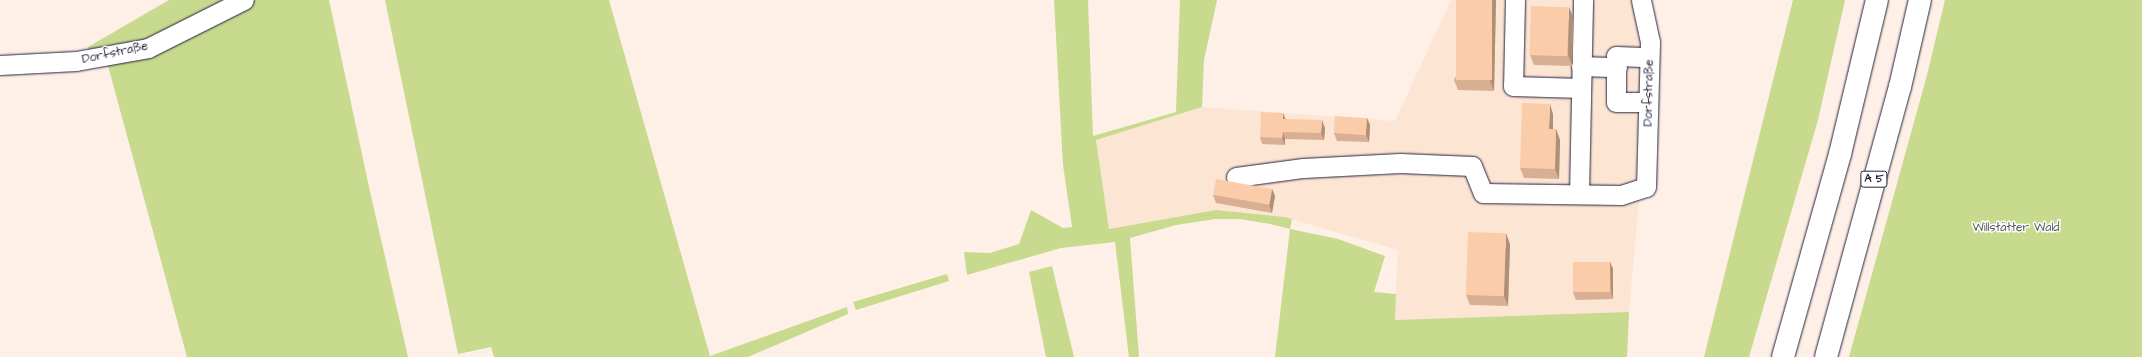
<!DOCTYPE html>
<html>
<head>
<meta charset="utf-8">
<style>
	body { margin:0 }
	#map { position:relative; width:2142px; height:357px; overflow:hidden; background:#fef0e6; font-family:"Architects Daughter",sans-serif }
	div>[style] { position:absolute }
	[style*='--x'] { left:calc(var(--x)*1px); top:calc(var(--y)*1px); width:calc(var(--w)*1px); rotate:calc(var(--a)*1deg) }
	.built>* { inset:0; background:#fde5d4 }
	.green>* { inset:0; background:#c8da8e }
	.roads { filter:drop-shadow(0 0 1px #22223b) drop-shadow(0 0 1px #22223b) }
	.minor>* { height:19px; margin:-9.5px; padding:0 9.5px; transform-origin:9.5px; border-radius:9.5px; background:#fff }
	.highway>* { height:22px; margin:-11px; padding:0 11px; transform-origin:11px; border-radius:11px; background:#fff }
	.wall>* { inset:0; background:#d8af92 }
	.shaded-wall>* { inset:0; background:#b08f77 }
	.building>* { inset:0; background:#fbccaa; transform-origin:0 0 }
	span { translate:-50% -50%; white-space:nowrap; text-align:center; line-height:1.15; -webkit-text-stroke:3px #fff; paint-order:stroke }
	.shield-label span { padding:1px 3px; background:#fff; border:1px solid; border-radius:3px; -webkit-text-stroke-width:0 }
	.shield-label { font-size:11px; color:#22223b; font-weight:700 }
	.street-label { font-size:12px; color:#22223b }
	.park-label { font-size:12px; color:#545954 }
</style>
</head>
<body>
<div id="map">
	<div class="built">
		<i style="clip-path:polygon(1451px 0,1632px 0,1641px 41px,1640px 189px,1629px 312px,1394px 320px,1398px 250px,1284px 217px,1216px 210px,1109px 229px,1096px 140px,1202px 107px,1395px 121px)"></i>
	</div>
	<div class="green">
		<i style="clip-path:polygon(169px 0,234px 0,165px 34px,89px 54px,88px 47px)"></i>
		<i style="clip-path:polygon(255px 0,329px 0,369px 187px,408px 357px,187px 357px,107px 62px,192px 32px)"></i>
		<i style="clip-path:polygon(385px 0,609px 0,710px 356px,847px 307px,848px 314px,748px 357px,494px 357px,491px 347px,458px 354px)"></i>
		<i style="clip-path:polygon(1054px 0,1088px 0,1093px 136px,1176px 112px,1180px 0,1217px 0,1204px 60px,1202px 107px,1096px 140px,1109px 229px,1216px 210px,1284px 217px,1292px 219px,1290px 229px,1338px 239px,1385px 256px,1374px 292px,1396px 294px,1395px 320px,1629px 312px,1627px 357px,1275px 357px,1290px 229px,1270px 224px,1240px 219px,1215px 219px,1176px 225px,1130px 238px,1139px 357px,1129px 357px,1115px 242px,1061px 248px,967px 275px,964px 252px,990px 253px,1019px 244px,1031px 210px,1063px 228px,1072px 227px,1063px 165px)"></i>
		<i style="clip-path:polygon(1793px 0,1845px 0,1818px 120px,1749px 357px,1704px 357px)"></i>
		<i style="clip-path:polygon(1945px 0,2142px 0,2142px 357px,1849px 357px,1927px 75px)"></i>
		<i style="clip-path:polygon(1052px 266px,1074px 357px,1046px 357px,1029px 272px)"></i>
		<i style="clip-path:polygon(947px 274px,949px 281px,856px 310px,853px 302px)"></i>
	</div>
	<div class="roads">
		<div class="minor">
			<i style="--x:1515;--y:0;--w:86;--a:91.3"></i>
			<i style="--x:1513;--y:86;--w:68;--a:1.7"></i>
			<i style="--x:0;--y:65;--w:76;--a:-3"></i>
			<i style="--x:76;--y:61;--w:73;--a:-10.2"></i>
			<i style="--x:148;--y:48;--w:107;--a:-26.6"></i>
			<i style="--x:1581;--y:66;--w:36;--a:2"></i>
			<i style="--x:1648;--y:102;--w:32;--a:180"></i>
			<i style="--x:1616;--y:102;--w:46;--a:-90"></i>
			<i style="--x:1616;--y:56;--w:33;--a:2"></i>
			<i style="--x:1236;--y:177;--w:68;--a:-7.7"></i>
			<i style="--x:1303;--y:168;--w:97;--a:-3"></i>
			<i style="--x:1400;--y:163;--w:72;--a:2.4"></i>
			<i style="--x:1472;--y:166;--w:29;--a:68"></i>
			<i style="--x:1483;--y:193;--w:138;--a:0.8"></i>
			<i style="--x:1621;--y:195;--w:26;--a:-18"></i>
			<i style="--x:1646;--y:187;--w:145;--a:-88.4"></i>
			<i style="--x:1650;--y:42;--w:43;--a:-102.1"></i>
			<i style="--x:1579;--y:194;--w:194;--a:-88.8"></i>
		</div>
		<div class="highway">
			<i style="--x:1783;--y:357;--w:211;--a:-74.3"></i>
			<i style="--x:1840;--y:154;--w:158;--a:-76.5"></i>
			<i style="--x:1826;--y:357;--w:280;--a:-74.7"></i>
			<i style="--x:1900;--y:87;--w:89;--a:-77.1"></i>
		</div>
	</div>
	<div class="wall">
		<i style="clip-path:polygon(1496px 0,1494px 91px,1458px 90px,1454px 80px)"></i>
		<i style="clip-path:polygon(1573px 17px,1572px 66px,1534px 65px,1530px 55px)"></i>
		<i style="clip-path:polygon(1553px 114px,1553px 129px,1556px 129px,1560px 140px,1559px 179px,1524px 178px,1520px 168px)"></i>
		<i style="clip-path:polygon(1367px 118px,1370px 125px,1369px 142px,1337px 141px,1334px 133px)"></i>
		<i style="clip-path:polygon(1286px 119px,1325px 128px,1324px 140px,1285px 139px,1285px 145px,1262px 144px,1260px 137px)"></i>
		<i style="clip-path:polygon(1272px 189px,1275px 196px,1272px 213px,1216px 203px,1213px 195px)"></i>
		<i style="clip-path:polygon(1510px 244px,1508px 306px,1470px 305px,1466px 295px)"></i>
		<i style="clip-path:polygon(1610px 262px,1613px 269px,1613px 299px,1576px 300px,1573px 292px)"></i>
	</div>
	<div class="shaded-wall">
		<i style="clip-path:polygon(1492px 0,1496px 0,1494px 91px,1490px 81px)"></i>
		<i style="clip-path:polygon(1569px 7px,1573px 17px,1572px 66px,1568px 55px)"></i>
		<i style="clip-path:polygon(1550px 104px,1553px 114px,1553px 140px,1549px 129px)"></i>
		<i style="clip-path:polygon(1283px 113px,1286px 120px,1283px 119px)"></i>
		<i style="clip-path:polygon(1367px 118px,1370px 125px,1369px 142px,1366px 135px)"></i>
		<i style="clip-path:polygon(1322px 120px,1325px 128px,1324px 140px,1321px 133px)"></i>
		<i style="clip-path:polygon(1556px 129px,1560px 140px,1559px 179px,1555px 169px)"></i>
		<i style="clip-path:polygon(1283px 132px,1285px 139px,1285px 145px,1282px 138px)"></i>
		<i style="clip-path:polygon(1272px 189px,1275px 196px,1272px 213px,1269px 205px)"></i>
		<i style="clip-path:polygon(1506px 233px,1510px 244px,1508px 306px,1504px 296px)"></i>
		<i style="clip-path:polygon(1610px 262px,1613px 269px,1613px 299px,1611px 292px)"></i>
	</div>
	<div class="building">
		<i style="left:1456px;top:0;width:36px;height:80px"></i>
		<i style="left:1531px;top:6px;width:38px;height:49px;rotate:2deg"></i>
		<i style="clip-path:polygon(1522px 103px,1550px 104px,1549px 129px,1556px 129px,1555px 169px,1520px 168px)"></i>
		<i style="clip-path:polygon(1261px 112px,1283px 113px,1283px 119px,1322px 120px,1321px 133px,1283px 132px,1282px 138px,1260px 137px)"></i>
		<i style="left:1335px;top:116px;width:32px;height:17px;rotate:4deg"></i>
		<i style="left:1216px;top:179px;width:57px;height:16px;rotate:10deg"></i>
		<i style="left:1468px;top:232px;width:38px;height:63px;rotate:2deg"></i>
		<i style="left:1573px;top:262px;width:37px;height:30px"></i>
	</div>
	<div class="shield-label">
		<span style="left:1874px;top:179px">A 5</span>
	</div>
	<div class="street-label">
		<span style="left:115px;top:53px;rotate:-12deg">Dorfstraße</span>
		<span style="left:1649px;top:93px;rotate:-89deg">Dorfstraße</span>
	</div>
	<div class="park-label">
		<span style="left:2016px;top:228px">Willstätter Wald</span>
	</div>
</div>
</body>
</html>
